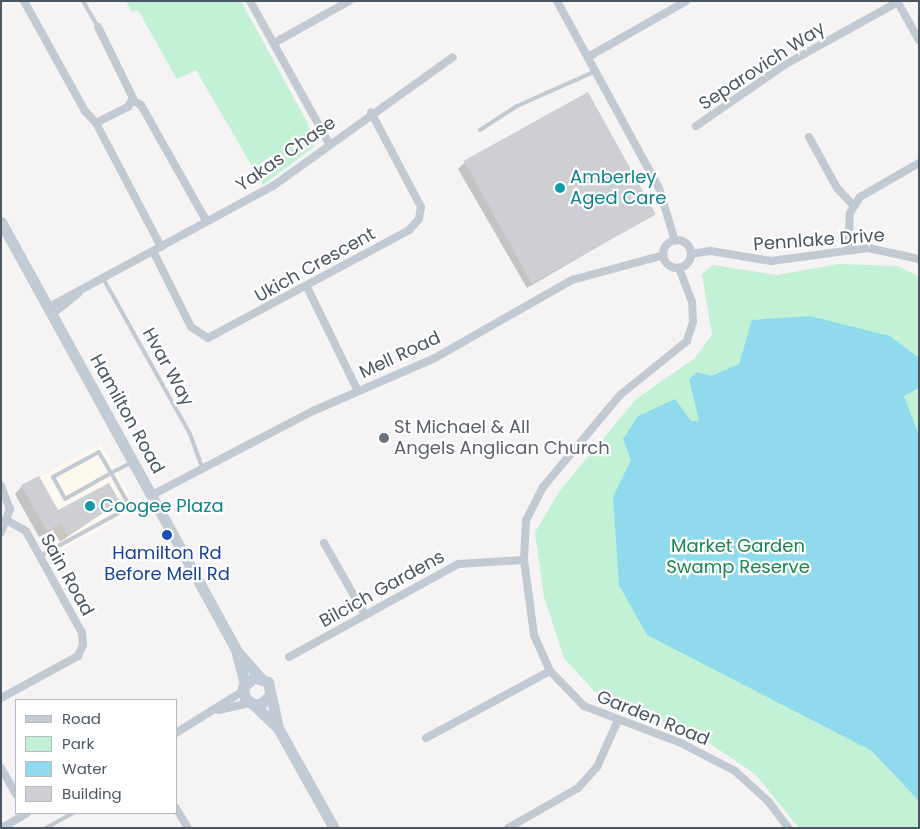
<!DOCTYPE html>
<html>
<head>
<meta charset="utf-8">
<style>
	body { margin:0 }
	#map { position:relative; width:920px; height:829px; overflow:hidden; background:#f5f3f3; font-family:Poppins,sans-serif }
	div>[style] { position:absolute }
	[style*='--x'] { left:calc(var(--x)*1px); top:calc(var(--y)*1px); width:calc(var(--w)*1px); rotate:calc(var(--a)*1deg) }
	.commercial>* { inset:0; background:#fdf9ef; transform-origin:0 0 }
	.green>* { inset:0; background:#c3f1d5 }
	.water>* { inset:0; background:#90daee }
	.shadow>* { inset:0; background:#0003 }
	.building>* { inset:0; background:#cdcfd5; transform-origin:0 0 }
	.service>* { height:4px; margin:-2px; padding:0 2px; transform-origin:2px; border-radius:2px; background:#c1cad2 }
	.minor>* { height:8px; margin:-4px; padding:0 4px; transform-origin:4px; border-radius:4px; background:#c1cad2 }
	.minor>.ring { margin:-4px; padding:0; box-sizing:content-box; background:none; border:8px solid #c1cad2; border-radius:50% }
	.secondary>* { height:11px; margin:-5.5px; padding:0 5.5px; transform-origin:5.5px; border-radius:5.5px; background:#c1cbd6 }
	.dots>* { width:14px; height:14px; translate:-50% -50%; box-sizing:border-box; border:2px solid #fff; border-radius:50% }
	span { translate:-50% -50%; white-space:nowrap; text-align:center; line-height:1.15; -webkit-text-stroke:4.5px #fff; paint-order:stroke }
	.street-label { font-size:18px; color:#4a5661 }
	.culture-label { font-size:18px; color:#0d838f }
	.left { translate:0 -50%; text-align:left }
	.worship-label { font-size:18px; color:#5b616d }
	.park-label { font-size:18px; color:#17864f }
	.transit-label { font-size:18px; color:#164399 }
	.frame { position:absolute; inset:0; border:2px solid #4a5661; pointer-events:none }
	.legend { position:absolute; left:15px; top:699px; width:162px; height:115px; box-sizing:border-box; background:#fff; border:1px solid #b7bbc0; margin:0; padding:6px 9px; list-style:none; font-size:15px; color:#4a5661 }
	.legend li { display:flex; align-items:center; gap:10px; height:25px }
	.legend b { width:25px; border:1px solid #b7bbc0 }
</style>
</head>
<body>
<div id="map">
	<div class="commercial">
		<i style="left:101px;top:443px;width:75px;height:90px;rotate:61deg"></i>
	</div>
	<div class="green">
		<i style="clip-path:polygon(126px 1px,241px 1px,307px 122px,314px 147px,263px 185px,196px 70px,177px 79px,138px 10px,132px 12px)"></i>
		<i style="clip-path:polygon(838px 264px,897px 266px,919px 276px,919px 828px,799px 828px,755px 774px,703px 739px,595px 692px,564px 658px,544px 597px,535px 532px,561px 489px,636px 399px,695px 358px,712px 335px,702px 274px,713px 265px,777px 275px)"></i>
	</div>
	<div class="water">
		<i style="clip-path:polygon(810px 316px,890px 336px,919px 358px,919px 388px,904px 396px,919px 435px,919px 801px,872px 751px,647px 635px,619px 585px,613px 497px,631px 460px,623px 439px,638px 416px,675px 399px,691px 421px,699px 421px,689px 379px,697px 372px,712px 376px,739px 364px,752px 320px)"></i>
	</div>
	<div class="shadow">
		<i style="clip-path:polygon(465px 162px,654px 214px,527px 288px,458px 169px)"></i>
		<i style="clip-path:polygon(22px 486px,58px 512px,118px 502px,60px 542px,53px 530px,39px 537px,15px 494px)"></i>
	</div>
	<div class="building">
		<i style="left:588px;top:92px;width:140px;height:142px;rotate:61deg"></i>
		<i style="clip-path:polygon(39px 476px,58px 510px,109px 483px,120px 502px,68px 536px,61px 523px,47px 531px,21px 485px)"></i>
	</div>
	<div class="service">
		<i style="--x:83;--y:1;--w:30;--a:60"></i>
		<i style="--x:480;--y:130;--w:44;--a:-33"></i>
		<i style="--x:517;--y:106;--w:86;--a:-23.9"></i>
		<i style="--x:104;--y:280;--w:176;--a:60.8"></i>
		<i style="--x:190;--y:434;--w:37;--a:70"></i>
		<i style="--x:40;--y:556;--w:102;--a:-28.6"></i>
		<i style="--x:130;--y:507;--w:39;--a:-119"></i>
		<i style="--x:111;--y:473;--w:24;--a:-120"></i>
		<i style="--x:99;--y:452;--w:52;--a:151.5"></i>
		<i style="--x:53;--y:477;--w:25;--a:61"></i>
		<i style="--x:65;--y:499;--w:53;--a:-29.5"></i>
		<i style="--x:111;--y:473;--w:22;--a:-27"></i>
		<i style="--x:46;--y:828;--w:31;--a:-29"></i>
	</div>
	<div class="minor">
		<i style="--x:24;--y:1;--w:126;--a:61"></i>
		<i style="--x:85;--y:111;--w:16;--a:47"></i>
		<i style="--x:96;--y:123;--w:36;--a:-27"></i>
		<i style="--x:128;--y:107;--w:10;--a:-61"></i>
		<i style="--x:133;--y:98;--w:79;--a:-116.2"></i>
		<i style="--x:250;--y:1;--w:161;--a:61"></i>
		<i style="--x:557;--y:1;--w:213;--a:61.4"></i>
		<i style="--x:659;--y:188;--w:55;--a:73.2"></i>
		<i style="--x:897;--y:1;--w:45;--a:60.6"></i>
		<i style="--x:274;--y:43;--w:86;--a:-29.2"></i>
		<i style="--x:588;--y:57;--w:113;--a:-29.7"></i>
		<i style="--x:132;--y:100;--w:10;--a:29"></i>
		<i style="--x:141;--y:105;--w:134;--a:60.6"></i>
		<i style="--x:96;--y:123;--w:140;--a:62.3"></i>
		<i style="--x:696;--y:126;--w:109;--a:-34.6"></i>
		<i style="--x:786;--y:64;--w:128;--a:-29"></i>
		<i style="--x:809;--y:137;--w:58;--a:61.2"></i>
		<i style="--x:837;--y:188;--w:25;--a:47"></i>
		<i class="ring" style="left:663px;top:240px;width:20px;height:20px"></i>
		<i style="--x:848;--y:250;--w:37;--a:-87"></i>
		<i style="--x:850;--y:213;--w:19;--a:-58"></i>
		<i style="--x:860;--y:197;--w:68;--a:-30"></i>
		<i style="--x:153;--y:251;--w:85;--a:63.4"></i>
		<i style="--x:191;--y:327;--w:20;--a:33"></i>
		<i style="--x:208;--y:338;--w:228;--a:-28.2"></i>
		<i style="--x:409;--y:230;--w:15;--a:-48"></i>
		<i style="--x:419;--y:219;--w:12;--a:-81"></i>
		<i style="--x:421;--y:207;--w:107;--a:-117.8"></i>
		<i style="--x:691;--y:254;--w:20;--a:-9"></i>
		<i style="--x:711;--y:251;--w:61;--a:9.5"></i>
		<i style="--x:771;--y:261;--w:98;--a:-7.6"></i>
		<i style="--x:868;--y:248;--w:52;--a:12.2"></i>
		<i style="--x:679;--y:268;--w:36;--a:69"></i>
		<i style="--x:692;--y:302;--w:20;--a:87"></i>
		<i style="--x:693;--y:322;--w:20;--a:108"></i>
		<i style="--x:687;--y:341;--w:86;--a:141.1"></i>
		<i style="--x:620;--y:395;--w:120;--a:129.9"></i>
		<i style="--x:543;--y:487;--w:37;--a:117"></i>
		<i style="--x:526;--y:520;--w:40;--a:92.9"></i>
		<i style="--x:524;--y:560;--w:76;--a:82.4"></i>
		<i style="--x:534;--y:635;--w:39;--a:66"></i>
		<i style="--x:550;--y:671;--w:49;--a:45.8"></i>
		<i style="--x:584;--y:706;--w:104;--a:20.9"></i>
		<i style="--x:681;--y:743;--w:61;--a:27.4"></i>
		<i style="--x:735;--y:771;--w:45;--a:42.3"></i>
		<i style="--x:768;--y:801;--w:34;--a:53"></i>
		<i style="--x:307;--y:287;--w:116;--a:63.9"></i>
		<i style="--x:49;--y:307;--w:255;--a:-28.4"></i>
		<i style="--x:273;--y:186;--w:221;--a:-35.6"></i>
		<i style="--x:52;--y:314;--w:33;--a:-38"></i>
		<i style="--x:1;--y:486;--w:25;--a:69"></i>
		<i style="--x:10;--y:509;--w:25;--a:111"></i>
		<i style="--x:152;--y:495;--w:182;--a:-27.6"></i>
		<i style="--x:313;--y:411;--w:133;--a:-23.5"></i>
		<i style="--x:435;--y:358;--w:158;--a:-29.7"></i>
		<i style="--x:572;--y:280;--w:95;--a:-15.2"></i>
		<i style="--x:324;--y:543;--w:83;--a:60.3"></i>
		<i style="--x:289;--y:657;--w:193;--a:-28.8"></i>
		<i style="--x:458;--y:564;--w:66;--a:-3.5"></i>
		<i style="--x:1;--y:698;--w:88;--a:-28.6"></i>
		<i style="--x:78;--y:656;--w:12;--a:-66"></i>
		<i style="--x:83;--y:645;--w:12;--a:-95"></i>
		<i style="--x:82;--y:633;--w:116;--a:-118.8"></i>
		<i style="--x:26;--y:531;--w:21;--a:-151"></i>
		<i style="--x:219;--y:710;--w:32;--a:-13"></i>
		<i style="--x:176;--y:733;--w:79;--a:-32.1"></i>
		<i style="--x:426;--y:738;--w:141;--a:-28.4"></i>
		<i style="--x:1;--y:768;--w:30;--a:60"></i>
		<i style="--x:176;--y:808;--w:23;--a:59"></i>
		<i style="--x:2;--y:828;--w:29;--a:-31"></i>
		<i style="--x:508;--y:828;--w:81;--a:-29.7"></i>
		<i style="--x:578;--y:788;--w:28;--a:-48"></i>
		<i style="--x:597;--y:767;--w:51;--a:-65.9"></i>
	</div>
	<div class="secondary">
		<i style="--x:1;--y:222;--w:488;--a:61.2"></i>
		<i style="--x:236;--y:650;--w:37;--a:49"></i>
		<i style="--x:237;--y:654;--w:31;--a:75"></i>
		<i style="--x:270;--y:695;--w:13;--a:135"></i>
		<i style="--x:261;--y:704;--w:8;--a:180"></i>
		<i style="--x:253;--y:704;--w:10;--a:-143"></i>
		<i style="--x:245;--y:698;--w:11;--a:-100"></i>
		<i style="--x:243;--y:687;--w:15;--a:-42"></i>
		<i style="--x:254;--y:677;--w:15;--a:20"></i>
		<i style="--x:268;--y:682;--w:47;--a:77.7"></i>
		<i style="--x:278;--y:728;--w:115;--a:60.8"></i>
		<i style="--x:253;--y:704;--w:35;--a:44"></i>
	</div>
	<div class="dots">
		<i style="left:560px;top:188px;background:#0f9aa8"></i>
		<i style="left:384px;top:438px;background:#6b7280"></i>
		<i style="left:90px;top:506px;background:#0f9aa8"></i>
		<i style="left:167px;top:535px;background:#1a4fb4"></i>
	</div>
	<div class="street-label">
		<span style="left:762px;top:66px;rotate:-33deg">Separovich Way</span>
		<span style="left:286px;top:154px;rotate:-35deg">Yakas Chase</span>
		<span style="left:819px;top:240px;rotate:-4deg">Pennlake Drive</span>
		<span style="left:315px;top:265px;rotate:-29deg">Ukich Crescent</span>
		<span style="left:400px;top:355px;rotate:-25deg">Mell Road</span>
		<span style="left:168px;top:367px;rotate:61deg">Hvar Way</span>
		<span style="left:127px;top:414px;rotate:61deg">Hamilton Road</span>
		<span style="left:67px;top:575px;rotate:61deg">Sain Road</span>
		<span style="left:382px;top:589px;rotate:-29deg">Bilcich Gardens</span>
		<span style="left:653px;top:718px;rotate:22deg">Garden Road</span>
	</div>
	<div class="culture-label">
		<span class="left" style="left:570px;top:188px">Amberley<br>Aged Care</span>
		<span class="left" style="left:100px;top:506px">Coogee Plaza</span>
	</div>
	<div class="worship-label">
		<span class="left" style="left:394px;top:438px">St Michael &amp; All<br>Angels Anglican Church</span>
	</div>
	<div class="park-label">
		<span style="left:738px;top:557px">Market Garden<br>Swamp Reserve</span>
	</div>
	<div class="transit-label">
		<span style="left:167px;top:564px">Hamilton Rd<br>Before Mell Rd</span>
	</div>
	<div class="frame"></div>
	<ul class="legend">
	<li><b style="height:6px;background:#c1cbd6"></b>Road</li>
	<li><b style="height:14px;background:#c3f1d5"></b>Park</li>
	<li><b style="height:14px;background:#90daee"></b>Water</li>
	<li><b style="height:14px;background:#cdcfd5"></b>Building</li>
	</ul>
</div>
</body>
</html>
